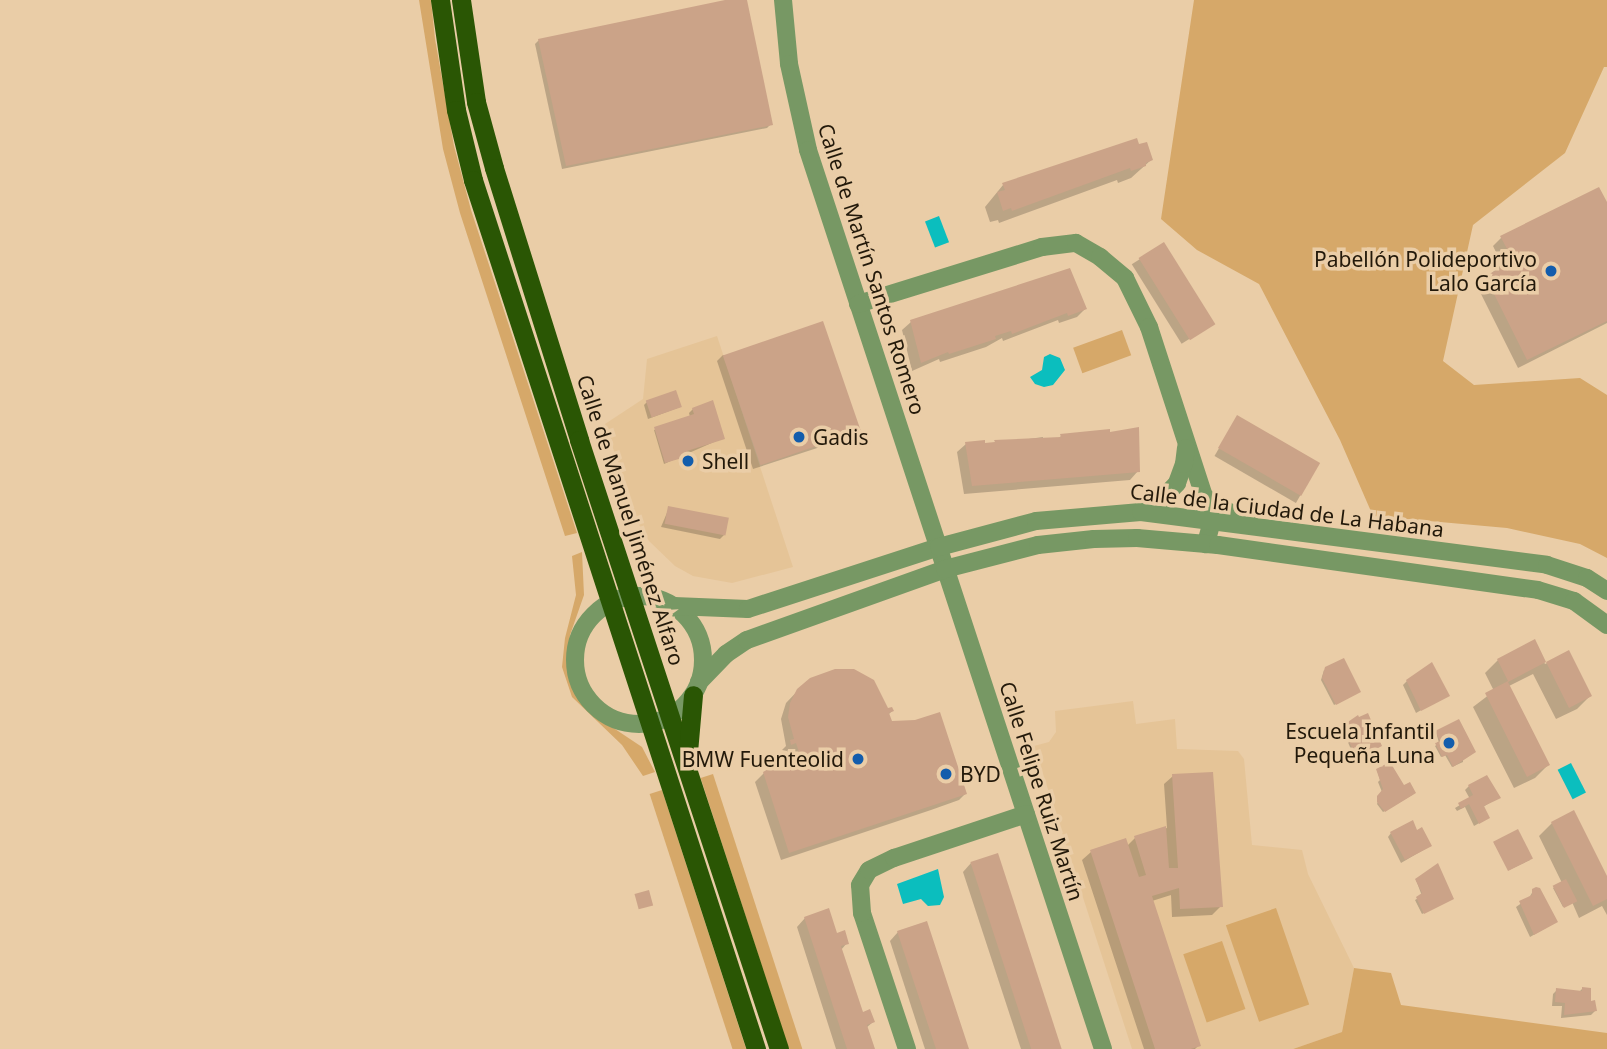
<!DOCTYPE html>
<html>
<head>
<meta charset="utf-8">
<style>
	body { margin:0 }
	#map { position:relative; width:1607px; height:1049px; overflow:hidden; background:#eacda7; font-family:"Noto Sans",sans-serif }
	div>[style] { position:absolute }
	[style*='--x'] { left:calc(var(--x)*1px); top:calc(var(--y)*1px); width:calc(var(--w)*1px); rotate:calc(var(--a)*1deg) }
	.built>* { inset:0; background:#e5c497 }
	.green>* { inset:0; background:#d6a869; transform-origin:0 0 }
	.water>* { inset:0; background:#0bbebe; transform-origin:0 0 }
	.shadow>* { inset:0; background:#0003; transform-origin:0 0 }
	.building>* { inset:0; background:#cba388; transform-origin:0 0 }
	.minor>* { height:18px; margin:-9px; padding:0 9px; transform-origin:9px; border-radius:9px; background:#779864 }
	.tertiary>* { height:18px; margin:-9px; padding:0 9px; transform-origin:9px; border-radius:9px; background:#779864 }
	.tertiary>.ring { margin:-9px; padding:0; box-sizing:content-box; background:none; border:18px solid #779864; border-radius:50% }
	.trunk>* { height:19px; margin:-9.5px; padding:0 9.5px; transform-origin:9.5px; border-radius:9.5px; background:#2a5604 }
	.dots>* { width:19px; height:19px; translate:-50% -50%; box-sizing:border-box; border:4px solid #eacda7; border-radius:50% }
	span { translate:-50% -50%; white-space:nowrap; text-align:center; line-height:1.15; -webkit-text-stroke:7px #eacda7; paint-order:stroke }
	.poi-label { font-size:21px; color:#23190a }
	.right { translate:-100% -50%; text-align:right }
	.left { translate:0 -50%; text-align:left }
	.street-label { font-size:21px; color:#23190a }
</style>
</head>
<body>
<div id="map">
	<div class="built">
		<i style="clip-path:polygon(717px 336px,793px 567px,732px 583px,693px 576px,675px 566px,649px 541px,638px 523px,605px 424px,643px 399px,647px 359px)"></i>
		<i style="clip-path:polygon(1133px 701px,1136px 724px,1175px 719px,1177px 749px,1238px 751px,1244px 759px,1252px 845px,1302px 850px,1308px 874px,1354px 968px,1342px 1032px,1293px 1049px,1132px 1049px,1034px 746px,1049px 742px,1056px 732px,1055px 711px)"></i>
	</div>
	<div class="green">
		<i style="clip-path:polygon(419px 0,431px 0,435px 39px,454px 146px,471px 210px,577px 533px,565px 536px,460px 213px,443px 149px)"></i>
		<i style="clip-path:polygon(1194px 0,1607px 0,1607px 67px,1604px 67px,1565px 153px,1473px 225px,1443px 361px,1474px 385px,1580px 378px,1607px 395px,1607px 558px,1580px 544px,1507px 528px,1373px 516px,1340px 440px,1259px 284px,1197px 250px,1161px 219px)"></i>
		<i style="left:1122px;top:330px;width:27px;height:52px;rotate:70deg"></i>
		<i style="clip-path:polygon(582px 552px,584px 595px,570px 635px,568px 676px,580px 701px,591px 713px,642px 747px,655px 772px,643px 776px,622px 745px,572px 697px,562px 667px,565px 638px,576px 595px,572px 556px)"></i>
		<i style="left:713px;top:774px;width:289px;height:13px;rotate:72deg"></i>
		<i style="left:662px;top:790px;width:273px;height:13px;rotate:72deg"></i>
		<i style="left:1276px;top:908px;width:102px;height:53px;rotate:71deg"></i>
		<i style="left:1222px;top:941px;width:72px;height:41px;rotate:71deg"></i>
		<i style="clip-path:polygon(1354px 968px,1391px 973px,1401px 1005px,1607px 1033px,1607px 1049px,1293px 1049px,1342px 1032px)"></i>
	</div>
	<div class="water">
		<i style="left:939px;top:216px;width:28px;height:15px;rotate:69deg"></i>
		<i style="clip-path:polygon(1050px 354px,1060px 358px,1065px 370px,1053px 385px,1044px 387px,1035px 384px,1030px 377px,1042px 370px,1044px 357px)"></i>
		<i style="left:1571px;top:763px;width:33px;height:15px;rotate:63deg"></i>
		<i style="clip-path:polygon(938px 869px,944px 897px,940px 905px,928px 906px,921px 899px,903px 904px,897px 884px)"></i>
	</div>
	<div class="shadow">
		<i style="clip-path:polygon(734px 0,745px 0,771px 124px,767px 128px,562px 169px,535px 44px,539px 40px)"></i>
		<i style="clip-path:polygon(1151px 160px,1131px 178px,1118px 183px,1117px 180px,999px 223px,998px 220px,990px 222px,985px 207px,1003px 185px)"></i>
		<i style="clip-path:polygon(1607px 204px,1607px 323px,1518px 368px,1477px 286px,1502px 264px,1493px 246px,1501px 238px)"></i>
		<i style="left:1164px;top:244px;width:94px;height:38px;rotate:58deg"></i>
		<i style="clip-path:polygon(1085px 309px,1077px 317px,1059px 323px,1058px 320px,1003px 341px,1002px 338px,986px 347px,940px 362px,939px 359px,912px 371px,902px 330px,911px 322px)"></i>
		<i style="clip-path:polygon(723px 355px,858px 430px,851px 437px,753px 469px,717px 361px)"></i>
		<i style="clip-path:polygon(647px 402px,680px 407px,648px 419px,644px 405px)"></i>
		<i style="clip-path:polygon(693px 409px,723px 438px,664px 464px,654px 430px,690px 417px,689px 413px)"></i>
		<i style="left:1237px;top:417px;width:94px;height:45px;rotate:30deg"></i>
		<i style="clip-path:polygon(1061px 436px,1138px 471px,1130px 480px,964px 494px,957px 452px,966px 444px,984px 445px,1043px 437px,1043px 440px,1058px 439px)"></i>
		<i style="clip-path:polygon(669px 508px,724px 535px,720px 539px,661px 527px)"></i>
		<i style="clip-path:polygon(1534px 642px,1545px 664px,1568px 653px,1590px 696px,1577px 709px,1556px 719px,1533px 674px,1509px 686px,1548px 765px,1535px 778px,1514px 788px,1473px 707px,1494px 691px,1485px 673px,1498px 660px)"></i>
		<i style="clip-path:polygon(1324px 670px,1357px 693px,1334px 705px,1321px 680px)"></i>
		<i style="clip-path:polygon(807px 681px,892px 711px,888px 715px,890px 723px,965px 794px,959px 800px,931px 810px,781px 860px,755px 782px,764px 773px,790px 759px,787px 751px,782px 750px,786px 746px,781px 719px,786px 703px)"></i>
		<i style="clip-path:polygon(1407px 681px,1448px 695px,1416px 713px,1403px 685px)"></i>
		<i style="clip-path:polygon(1357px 717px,1378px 748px,1355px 759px,1342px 728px)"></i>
		<i style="clip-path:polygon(1436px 732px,1463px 758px,1463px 762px,1452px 767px,1445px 755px,1441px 757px,1435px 746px,1439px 743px)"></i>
		<i style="clip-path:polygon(1377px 770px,1403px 787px,1412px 795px,1383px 812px,1377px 804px,1382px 792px,1378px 782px,1380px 780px)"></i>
		<i style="clip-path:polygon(1173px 776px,1221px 906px,1212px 915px,1172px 917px,1171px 895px,1152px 901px,1199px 1045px,1195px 1049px,1144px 1049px,1082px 860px,1091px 852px,1127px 846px,1135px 838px,1167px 828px,1164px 784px)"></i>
		<i style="clip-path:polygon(1469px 786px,1499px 797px,1483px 807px,1488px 818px,1474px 826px,1465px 807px,1457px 811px,1455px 808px,1470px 799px,1465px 790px)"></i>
		<i style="clip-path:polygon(1573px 813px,1607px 880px,1607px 915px,1602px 906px,1579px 918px,1572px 902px,1563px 907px,1553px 888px,1562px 883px,1539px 836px,1552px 823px)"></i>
		<i style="clip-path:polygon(1417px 832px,1430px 846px,1401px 863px,1388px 837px,1391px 833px)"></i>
		<i style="clip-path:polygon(1494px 843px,1530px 860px,1509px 870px)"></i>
		<i style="clip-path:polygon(971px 863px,1061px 1049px,1021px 1049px,963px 872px)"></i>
		<i style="clip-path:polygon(1416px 880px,1450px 900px,1422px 914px,1415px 900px,1422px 896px)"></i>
		<i style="clip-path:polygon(1533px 891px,1556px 922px,1530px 937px,1516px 907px,1529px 898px)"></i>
		<i style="clip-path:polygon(805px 918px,847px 943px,841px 950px,861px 1014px,873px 1022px,866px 1028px,873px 1049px,836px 1049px,797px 927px)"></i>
		<i style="clip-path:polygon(898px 932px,967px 1049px,925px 1049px,890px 941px)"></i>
		<i style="clip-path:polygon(1582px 989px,1595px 1011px,1591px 1015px,1561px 1018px,1562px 1006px,1552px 1006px,1553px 994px,1557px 990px,1579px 992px)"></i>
	</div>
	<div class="building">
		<i style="clip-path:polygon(725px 0,747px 0,773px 125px,566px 166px,538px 39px)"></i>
		<i style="clip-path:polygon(1137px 138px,1139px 144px,1147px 142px,1153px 160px,1146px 163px,1146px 166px,1131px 171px,1130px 168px,1012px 211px,1011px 208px,1003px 211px,997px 192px,1005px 190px,1002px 183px)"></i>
		<i style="clip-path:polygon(1599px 187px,1607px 202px,1607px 321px,1527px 360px,1485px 276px,1505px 266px,1503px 261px,1511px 256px,1500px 236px)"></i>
		<i style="left:1164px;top:242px;width:97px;height:30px;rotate:58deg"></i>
		<i style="clip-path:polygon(1070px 268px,1087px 309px,1068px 316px,1067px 313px,1012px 334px,1011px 331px,995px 336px,996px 339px,949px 354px,948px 352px,921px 363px,910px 320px)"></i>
		<i style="left:823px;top:321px;width:116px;height:106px;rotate:71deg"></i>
		<i style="left:676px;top:390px;width:18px;height:32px;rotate:71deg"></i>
		<i style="clip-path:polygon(713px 400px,725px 439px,687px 451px,689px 456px,665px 463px,654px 427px,694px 414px,692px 408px)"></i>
		<i style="left:1237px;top:415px;width:96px;height:38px;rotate:30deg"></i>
		<i style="clip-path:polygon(1139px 427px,1140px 472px,972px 486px,965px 442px,985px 440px,985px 443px,995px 442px,994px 440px,1061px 437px,1060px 434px,1110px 429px,1110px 432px)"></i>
		<i style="left:668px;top:506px;width:62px;height:18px;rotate:11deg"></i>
		<i style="clip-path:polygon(1535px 639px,1546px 662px,1569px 650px,1592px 696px,1569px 708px,1546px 662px,1508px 682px,1550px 765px,1527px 777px,1485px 693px,1508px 681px,1497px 659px)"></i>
		<i style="clip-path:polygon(1344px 658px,1361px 692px,1336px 705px,1322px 678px,1325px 667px)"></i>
		<i style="clip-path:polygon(1432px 662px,1450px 696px,1421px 711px,1406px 680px)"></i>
		<i style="clip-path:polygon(835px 669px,854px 669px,874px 680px,888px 708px,892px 707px,894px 711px,889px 713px,892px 721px,915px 720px,940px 712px,967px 794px,789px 853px,763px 772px,799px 752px,796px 743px,791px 745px,790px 740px,794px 739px,788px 717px,790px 703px,797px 689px,810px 678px)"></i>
		<i style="clip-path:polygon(1368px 713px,1382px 746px,1357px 759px,1342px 726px,1358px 715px,1359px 717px)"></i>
		<i style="clip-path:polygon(1459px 719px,1476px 752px,1453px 767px,1447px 755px,1442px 757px,1435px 743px,1440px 741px,1435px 731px)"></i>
		<i style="clip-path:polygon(1390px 762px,1404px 785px,1410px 782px,1416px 793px,1385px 812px,1377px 802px,1377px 796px,1383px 789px,1376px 769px)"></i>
		<i style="clip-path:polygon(1213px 772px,1223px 907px,1180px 909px,1179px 888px,1152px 896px,1201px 1046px,1191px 1049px,1155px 1049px,1090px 850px,1126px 838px,1139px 877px,1146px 875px,1134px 836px,1166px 826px,1169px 868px,1178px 868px,1172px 774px)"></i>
		<i style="clip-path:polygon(1487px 775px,1501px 798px,1484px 806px,1490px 818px,1479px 824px,1469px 804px,1461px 809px,1458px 803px,1473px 795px,1468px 785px)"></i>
		<i style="clip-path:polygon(1574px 810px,1607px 876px,1607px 899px,1593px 906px,1551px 822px)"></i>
		<i style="clip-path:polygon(1413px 820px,1417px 830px,1422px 827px,1432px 846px,1405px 860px,1390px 832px)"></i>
		<i style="left:1518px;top:829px;width:33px;height:28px;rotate:63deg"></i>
		<i style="left:998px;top:853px;width:206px;height:29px;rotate:72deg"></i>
		<i style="clip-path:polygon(1438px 863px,1454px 899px,1424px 914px,1416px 897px,1422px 893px,1415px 879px)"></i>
		<i style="left:1566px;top:879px;width:25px;height:15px;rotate:63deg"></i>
		<i style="clip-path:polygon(1536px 887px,1540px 888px,1558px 922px,1534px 935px,1519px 901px,1532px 895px,1532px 889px)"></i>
		<i style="left:649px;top:890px;width:16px;height:15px;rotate:75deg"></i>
		<i style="clip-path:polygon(829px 908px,837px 933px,845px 930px,849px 944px,841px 946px,863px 1012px,870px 1009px,875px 1022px,867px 1025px,875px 1049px,847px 1049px,804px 917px)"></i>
		<i style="clip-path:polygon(927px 921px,968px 1046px,969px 1049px,936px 1049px,897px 931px)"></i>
		<i style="clip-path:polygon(1582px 987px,1591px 988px,1591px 1001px,1595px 1000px,1597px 1011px,1564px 1015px,1565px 1003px,1555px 1002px,1556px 988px,1582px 991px)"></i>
	</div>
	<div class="minor">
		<i style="--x:783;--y:0;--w:64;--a:84.6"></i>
		<i style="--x:789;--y:64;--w:88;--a:77.5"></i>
		<i style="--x:808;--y:150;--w:946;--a:71.83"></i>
		<i style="--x:858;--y:304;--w:193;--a:-17.2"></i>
		<i style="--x:1042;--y:247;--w:34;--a:-7"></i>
		<i style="--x:1076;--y:243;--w:28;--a:30"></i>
		<i style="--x:1100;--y:257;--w:33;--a:40"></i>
		<i style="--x:1125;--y:278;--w:55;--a:63.9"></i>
		<i style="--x:1149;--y:327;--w:204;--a:72"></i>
		<i style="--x:1212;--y:521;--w:24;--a:105"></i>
		<i style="--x:1206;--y:498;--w:54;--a:31.3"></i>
		<i style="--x:1141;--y:512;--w:18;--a:-27"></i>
		<i style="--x:1157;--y:504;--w:29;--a:-46"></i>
		<i style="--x:1177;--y:483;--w:20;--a:-70"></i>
		<i style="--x:1184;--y:464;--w:16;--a:-83"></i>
		<i style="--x:907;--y:1049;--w:143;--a:-108.3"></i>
		<i style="--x:862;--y:913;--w:28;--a:-94"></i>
		<i style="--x:860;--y:885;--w:17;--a:-59"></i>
		<i style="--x:869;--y:870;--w:28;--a:-26"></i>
		<i style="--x:894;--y:858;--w:139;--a:-18.4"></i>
	</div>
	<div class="tertiary">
		<i class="ring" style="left:575px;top:596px;width:110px;height:110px"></i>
		<i style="--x:674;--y:606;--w:74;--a:2.3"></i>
		<i style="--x:748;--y:609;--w:201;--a:-18"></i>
		<i style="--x:939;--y:547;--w:100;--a:-15"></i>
		<i style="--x:1036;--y:521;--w:105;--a:-4.9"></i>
		<i style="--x:1141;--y:512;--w:409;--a:7.4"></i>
		<i style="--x:1547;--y:565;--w:42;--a:18"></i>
		<i style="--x:1587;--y:578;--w:24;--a:33"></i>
		<i style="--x:699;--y:682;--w:39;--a:-46"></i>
		<i style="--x:726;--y:654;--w:25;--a:-34"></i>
		<i style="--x:747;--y:640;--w:210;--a:-19.7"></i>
		<i style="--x:945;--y:569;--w:96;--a:-14.5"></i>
		<i style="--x:1038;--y:545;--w:56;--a:-6.1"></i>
		<i style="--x:1094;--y:539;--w:43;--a:-1.3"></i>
		<i style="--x:1137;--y:538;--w:81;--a:4.9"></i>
		<i style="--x:1218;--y:545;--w:323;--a:8"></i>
		<i style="--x:1538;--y:590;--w:38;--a:17"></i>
		<i style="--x:1574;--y:601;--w:41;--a:36"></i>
	</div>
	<div class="trunk">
		<i style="--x:440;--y:0;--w:111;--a:81.7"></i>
		<i style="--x:456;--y:110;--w:72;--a:76.3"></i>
		<i style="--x:473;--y:180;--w:914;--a:71.96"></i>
		<i style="--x:461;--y:0;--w:103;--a:81.6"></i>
		<i style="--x:476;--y:102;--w:68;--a:74.7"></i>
		<i style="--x:494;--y:168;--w:285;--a:72.6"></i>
		<i style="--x:579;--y:440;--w:641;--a:71.82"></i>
		<i style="--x:688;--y:752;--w:57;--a:-85"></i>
	</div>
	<div class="dots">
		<i style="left:1551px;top:271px;background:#135dac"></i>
		<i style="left:799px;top:437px;background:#135dac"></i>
		<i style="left:688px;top:461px;background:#135dac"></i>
		<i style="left:1449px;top:743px;background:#135dac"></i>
		<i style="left:858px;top:759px;background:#135dac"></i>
		<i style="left:946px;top:774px;background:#135dac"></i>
	</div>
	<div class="poi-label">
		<span class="right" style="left:1537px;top:271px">Pabellón Polideportivo<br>Lalo García</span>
		<span class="left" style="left:813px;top:437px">Gadis</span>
		<span class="left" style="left:702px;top:461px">Shell</span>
		<span class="right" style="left:1435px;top:743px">Escuela Infantil<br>Pequeña Luna</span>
		<span class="right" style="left:844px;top:759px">BMW Fuenteolid</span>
		<span class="left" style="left:960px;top:774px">BYD</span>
	</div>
	<div class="street-label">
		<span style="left:872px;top:269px;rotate:72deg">Calle de Martín Santos Romero</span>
		<span style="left:1287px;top:510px;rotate:7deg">Calle de la Ciudad de La Habana</span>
		<span style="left:631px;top:520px;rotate:72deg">Calle de Manuel Jiménez Alfaro</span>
		<span style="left:1042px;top:791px;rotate:72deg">Calle Felipe Ruiz Martín</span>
	</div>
</div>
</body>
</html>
